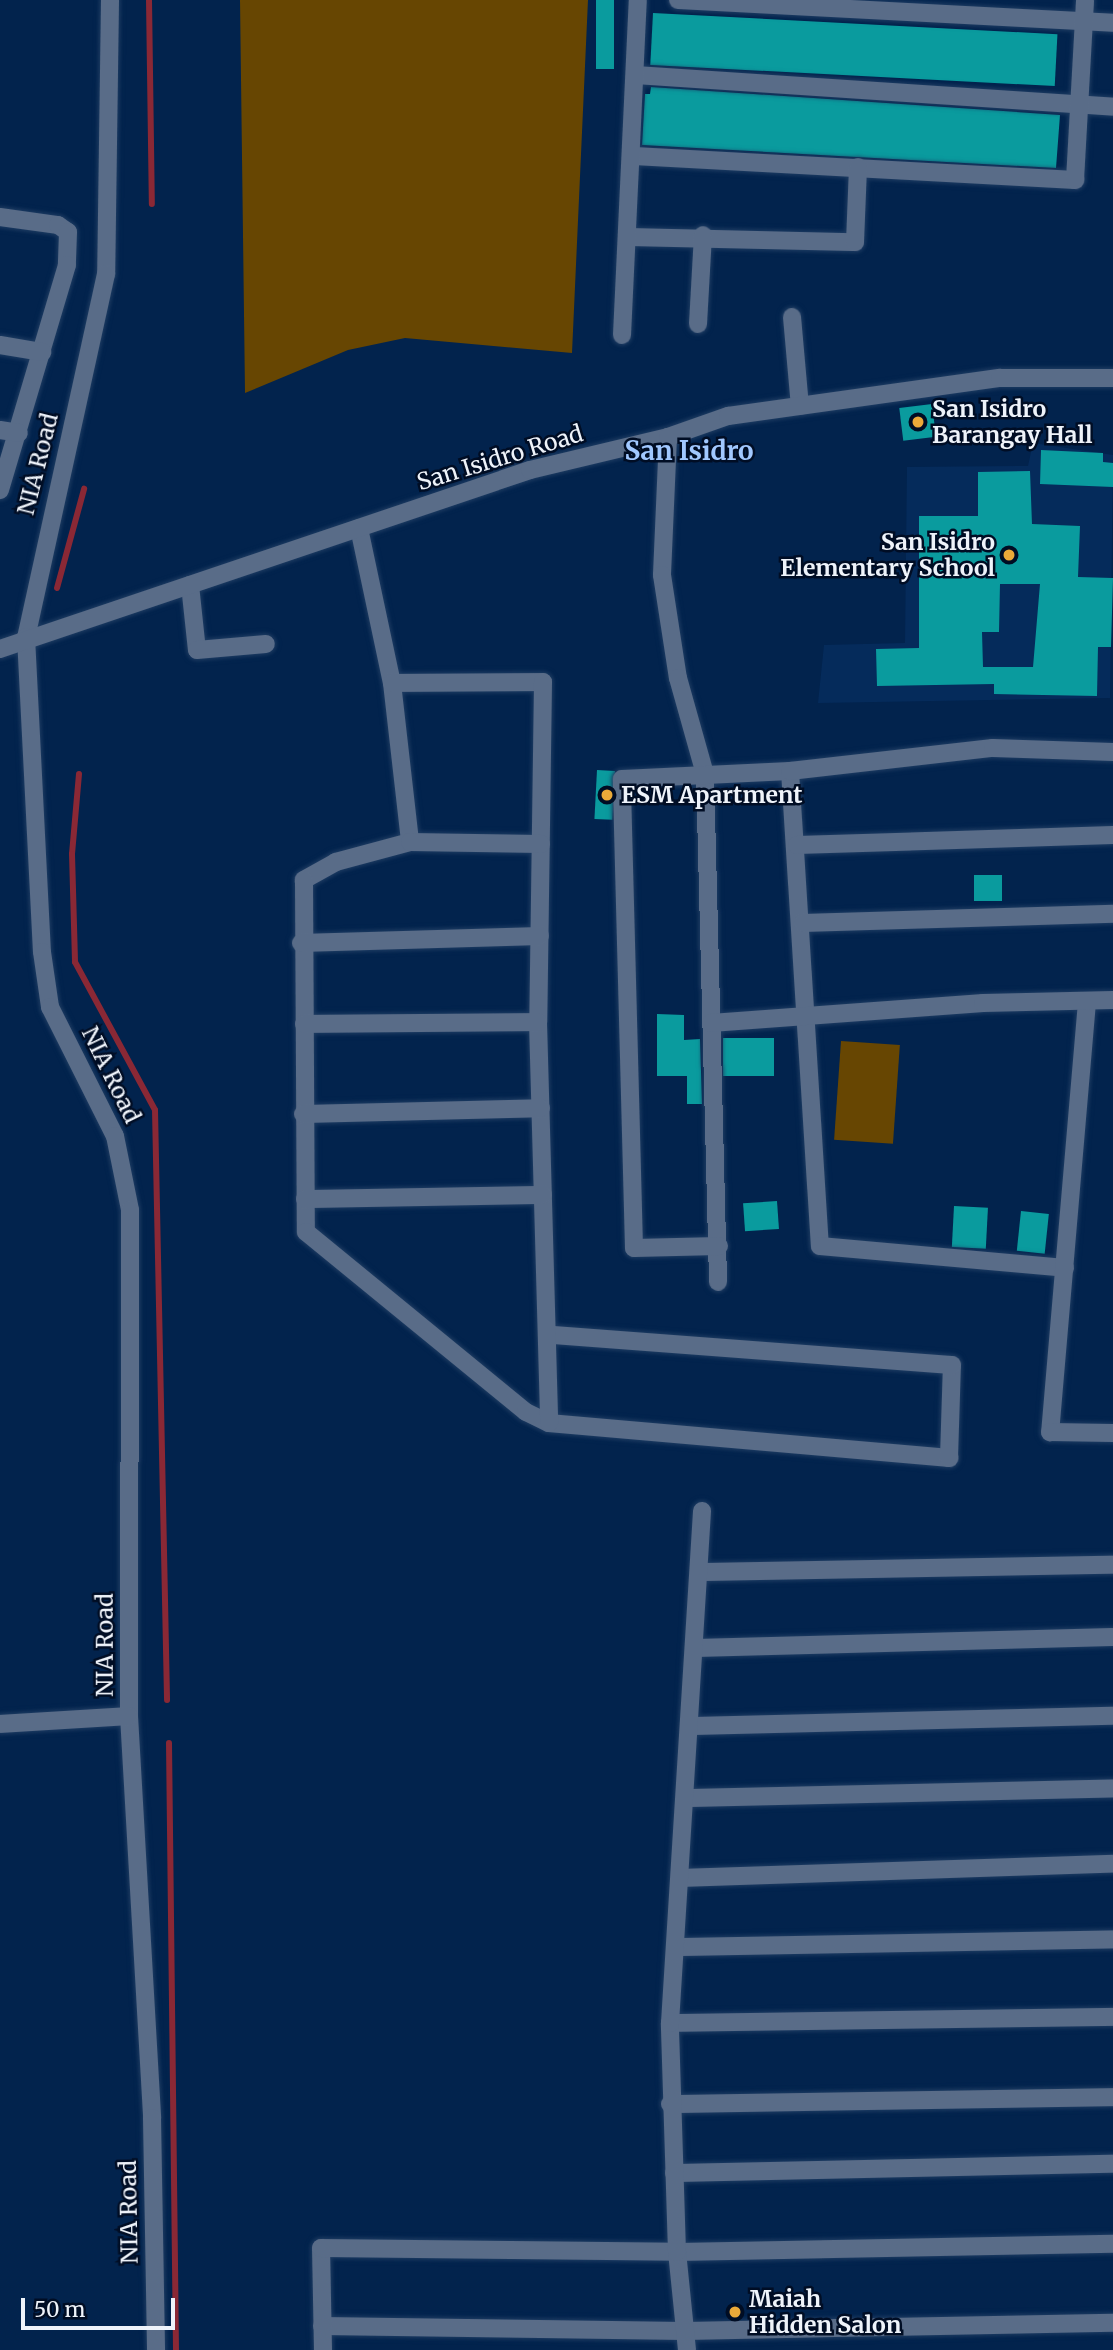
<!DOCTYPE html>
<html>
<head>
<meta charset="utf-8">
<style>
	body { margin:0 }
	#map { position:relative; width:1113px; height:2350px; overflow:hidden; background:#02234d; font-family:Merriweather,serif }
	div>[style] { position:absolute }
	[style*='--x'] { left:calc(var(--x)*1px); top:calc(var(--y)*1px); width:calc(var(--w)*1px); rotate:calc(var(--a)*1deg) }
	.built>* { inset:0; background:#052b5b }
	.green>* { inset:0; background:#674602; transform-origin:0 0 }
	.stream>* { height:6px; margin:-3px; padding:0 3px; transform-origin:3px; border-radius:3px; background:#8a2835 }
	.building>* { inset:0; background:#0a9b9e; transform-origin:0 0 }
	.roads { filter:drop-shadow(0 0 2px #1e3c62) drop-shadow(0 0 2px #1e3c62) }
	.minor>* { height:18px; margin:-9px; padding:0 9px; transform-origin:9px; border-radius:9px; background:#596c88 }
	.dots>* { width:19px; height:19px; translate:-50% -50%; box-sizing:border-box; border:4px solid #000d24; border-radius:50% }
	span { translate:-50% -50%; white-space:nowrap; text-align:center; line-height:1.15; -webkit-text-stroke:5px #000d24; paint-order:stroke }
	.poi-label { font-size:23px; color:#eef3fa; font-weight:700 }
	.left { translate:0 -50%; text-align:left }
	.right { translate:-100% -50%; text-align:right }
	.street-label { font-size:23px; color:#eef3fa }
	.quarter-label { font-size:26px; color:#a1c8ff; font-weight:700 }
	.scale { position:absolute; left:21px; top:2298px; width:154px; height:32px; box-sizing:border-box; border:4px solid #eef3fa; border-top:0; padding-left:9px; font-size:21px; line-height:24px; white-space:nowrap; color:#eef3fa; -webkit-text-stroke:5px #000d24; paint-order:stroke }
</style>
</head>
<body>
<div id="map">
	<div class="built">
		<i style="clip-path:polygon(1033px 443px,1113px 455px,1110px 698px,818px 703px,824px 645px,905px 643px,907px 467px,1028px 466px)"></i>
	</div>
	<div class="green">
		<i style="clip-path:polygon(240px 0,588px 0,572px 353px,405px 338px,348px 350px,245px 393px)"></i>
		<i style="left:841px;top:1041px;width:59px;height:99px;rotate:4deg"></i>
	</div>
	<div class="stream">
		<i style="--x:149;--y:0;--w:204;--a:89.2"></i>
		<i style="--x:57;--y:588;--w:103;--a:-74.7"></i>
		<i style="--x:79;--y:774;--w:80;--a:95"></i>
		<i style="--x:72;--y:854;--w:108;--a:88.4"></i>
		<i style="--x:75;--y:962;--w:168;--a:61.6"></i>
		<i style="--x:155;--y:1110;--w:590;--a:88.83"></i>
		<i style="--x:169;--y:1743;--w:607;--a:89.34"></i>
	</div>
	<div class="building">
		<i style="left:596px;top:0;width:18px;height:69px"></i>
		<i style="left:653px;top:13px;width:405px;height:52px;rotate:3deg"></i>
		<i style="clip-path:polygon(651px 87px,1060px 115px,1056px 168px,642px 145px,645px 94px,650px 94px)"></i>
		<i style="left:932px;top:404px;width:33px;height:33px;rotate:83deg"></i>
		<i style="clip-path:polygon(1041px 450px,1103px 453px,1103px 462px,1113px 463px,1113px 487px,1040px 484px)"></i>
		<i style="clip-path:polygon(evenodd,1030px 471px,1032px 524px,1080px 526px,1078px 577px,1113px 578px,1111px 647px,1098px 647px,1097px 696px,994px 694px,994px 684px,877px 686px,876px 649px,919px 648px,919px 516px,978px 516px,978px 472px,1030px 471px,1000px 584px,1040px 584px,1033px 667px,983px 667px,982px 632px,999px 632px,1000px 584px)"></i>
		<i style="left:597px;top:770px;width:18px;height:49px;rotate:3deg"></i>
		<i style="left:974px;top:875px;width:28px;height:26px"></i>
		<i style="clip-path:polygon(657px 1014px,684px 1015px,684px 1040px,700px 1039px,702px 1104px,687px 1104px,687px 1076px,657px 1076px)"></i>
		<i style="left:723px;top:1038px;width:51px;height:38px"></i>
		<i style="left:777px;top:1201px;width:28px;height:34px;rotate:86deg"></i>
		<i style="left:954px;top:1206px;width:34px;height:41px;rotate:3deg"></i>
		<i style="left:1021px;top:1211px;width:28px;height:40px;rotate:6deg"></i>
	</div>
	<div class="roads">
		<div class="minor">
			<i style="--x:110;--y:0;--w:274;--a:90.8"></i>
			<i style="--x:106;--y:274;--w:372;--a:102.4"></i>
			<i style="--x:26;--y:637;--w:315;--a:87.1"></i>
			<i style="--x:42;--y:952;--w:56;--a:81.7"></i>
			<i style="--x:50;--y:1007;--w:144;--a:63.3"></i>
			<i style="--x:115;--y:1136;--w:76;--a:78.5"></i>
			<i style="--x:130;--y:1210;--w:506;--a:90.11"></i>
			<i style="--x:129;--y:1716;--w:403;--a:86.7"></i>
			<i style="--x:152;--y:2118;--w:232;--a:89"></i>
			<i style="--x:678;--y:0;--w:436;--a:3"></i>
			<i style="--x:637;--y:75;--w:477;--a:3.8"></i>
			<i style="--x:634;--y:156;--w:442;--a:3.1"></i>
			<i style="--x:1075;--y:180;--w:180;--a:-86.8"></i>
			<i style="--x:0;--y:217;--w:59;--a:7.9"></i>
			<i style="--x:58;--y:225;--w:12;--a:35"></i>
			<i style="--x:68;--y:232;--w:33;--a:92"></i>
			<i style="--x:67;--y:265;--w:235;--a:106.6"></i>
			<i style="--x:627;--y:237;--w:228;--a:1.3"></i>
			<i style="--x:855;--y:242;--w:75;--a:-87.7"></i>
			<i style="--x:792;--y:317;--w:89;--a:84.9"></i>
			<i style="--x:698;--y:324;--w:89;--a:-86.8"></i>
			<i style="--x:622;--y:335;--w:335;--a:-87.3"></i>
			<i style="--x:0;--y:345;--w:43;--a:9.5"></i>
			<i style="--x:0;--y:430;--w:19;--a:9"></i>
			<i style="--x:668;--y:437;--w:138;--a:92.5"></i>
			<i style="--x:662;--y:575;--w:104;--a:81.2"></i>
			<i style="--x:678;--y:678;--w:100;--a:74.3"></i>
			<i style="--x:705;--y:774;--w:508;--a:88.53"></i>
			<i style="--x:359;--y:528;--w:158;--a:78"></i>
			<i style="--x:392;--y:683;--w:160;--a:83.5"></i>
			<i style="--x:410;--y:842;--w:77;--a:164.9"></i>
			<i style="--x:336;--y:862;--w:37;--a:151"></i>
			<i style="--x:304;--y:880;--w:352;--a:89.7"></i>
			<i style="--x:306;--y:1232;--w:284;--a:39.3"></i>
			<i style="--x:526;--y:1412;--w:25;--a:26"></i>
			<i style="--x:549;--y:1423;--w:402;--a:5"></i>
			<i style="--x:949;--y:1458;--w:93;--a:-88.2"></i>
			<i style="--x:952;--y:1365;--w:404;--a:-175.7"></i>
			<i style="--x:190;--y:585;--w:65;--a:83.9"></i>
			<i style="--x:197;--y:650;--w:69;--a:-5"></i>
			<i style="--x:0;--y:649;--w:559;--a:-18.66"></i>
			<i style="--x:530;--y:470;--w:142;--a:-13.4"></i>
			<i style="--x:668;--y:437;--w:64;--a:-19.3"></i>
			<i style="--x:728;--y:416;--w:275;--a:-8"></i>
			<i style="--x:1000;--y:378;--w:113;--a:0"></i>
			<i style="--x:392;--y:683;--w:151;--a:-0.4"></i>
			<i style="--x:543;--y:682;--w:340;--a:90.8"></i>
			<i style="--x:538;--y:1022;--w:401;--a:88.4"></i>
			<i style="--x:790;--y:771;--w:476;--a:86.4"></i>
			<i style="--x:820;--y:1246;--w:246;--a:5.1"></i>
			<i style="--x:410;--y:842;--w:131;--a:0.9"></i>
			<i style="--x:797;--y:845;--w:316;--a:-1.8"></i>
			<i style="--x:803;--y:923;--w:310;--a:-1.7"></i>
			<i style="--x:301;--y:943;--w:239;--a:-1.7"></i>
			<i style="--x:1087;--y:1002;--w:432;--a:94.9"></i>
			<i style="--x:1050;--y:1432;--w:63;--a:0.9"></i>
			<i style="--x:711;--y:1023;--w:273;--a:-4.2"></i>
			<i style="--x:983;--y:1003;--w:130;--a:-1.3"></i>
			<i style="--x:304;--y:1024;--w:234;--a:-0.5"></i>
			<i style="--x:303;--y:1114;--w:238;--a:-1.4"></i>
			<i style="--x:305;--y:1199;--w:238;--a:-1"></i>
			<i style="--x:719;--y:1246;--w:85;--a:178.7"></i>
			<i style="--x:634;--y:1248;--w:469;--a:-91.5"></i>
			<i style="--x:622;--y:779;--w:168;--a:-2.7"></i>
			<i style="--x:790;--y:771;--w:204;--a:-6.5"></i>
			<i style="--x:993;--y:748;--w:120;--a:1.9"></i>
			<i style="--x:699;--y:1572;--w:414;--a:-1"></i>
			<i style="--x:695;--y:1648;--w:418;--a:-1.5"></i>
			<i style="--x:0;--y:1724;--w:129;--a:-3.5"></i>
			<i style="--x:692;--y:1726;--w:421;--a:-1.4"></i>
			<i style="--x:688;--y:1798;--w:425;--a:-1.3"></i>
			<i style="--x:681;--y:1878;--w:432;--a:-1.9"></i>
			<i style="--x:676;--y:1947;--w:437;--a:-1"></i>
			<i style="--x:670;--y:2023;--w:443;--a:-0.8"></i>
			<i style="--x:670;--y:2104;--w:443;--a:-0.9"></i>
			<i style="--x:674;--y:2173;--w:439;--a:-1.2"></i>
			<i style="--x:322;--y:2326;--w:363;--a:0.8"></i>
			<i style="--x:685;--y:2331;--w:428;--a:-1.1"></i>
			<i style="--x:323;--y:2350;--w:102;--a:-91.1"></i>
			<i style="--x:321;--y:2248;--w:356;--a:0.6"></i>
			<i style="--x:677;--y:2252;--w:436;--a:-1.1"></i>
			<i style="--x:687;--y:2350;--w:99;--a:-95.8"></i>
			<i style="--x:677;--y:2252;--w:229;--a:-91.8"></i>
			<i style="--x:670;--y:2023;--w:513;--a:-86.42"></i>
		</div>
	</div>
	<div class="dots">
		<i style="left:918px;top:422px;background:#ebaa39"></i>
		<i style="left:1009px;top:555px;background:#ebaa39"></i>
		<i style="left:607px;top:795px;background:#ebaa39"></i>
		<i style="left:735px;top:2312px;background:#ebaa39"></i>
	</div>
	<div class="poi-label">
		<span class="left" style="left:932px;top:422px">San Isidro<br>Barangay Hall</span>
		<span class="right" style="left:995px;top:555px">San Isidro<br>Elementary School</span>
		<span class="left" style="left:621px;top:795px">ESM Apartment</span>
		<span class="left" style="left:749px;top:2312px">Maiah<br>Hidden Salon</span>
	</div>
	<div class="street-label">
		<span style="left:500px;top:458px;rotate:-17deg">San Isidro Road</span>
		<span style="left:38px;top:464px;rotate:-76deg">NIA Road</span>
		<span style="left:111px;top:1075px;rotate:64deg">NIA Road</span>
		<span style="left:105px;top:1645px;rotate:-90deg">NIA Road</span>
		<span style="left:129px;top:2212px;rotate:-91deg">NIA Road</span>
	</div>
	<div class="quarter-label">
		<span style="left:689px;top:451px">San Isidro</span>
	</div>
	<div class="scale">50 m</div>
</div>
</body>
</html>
